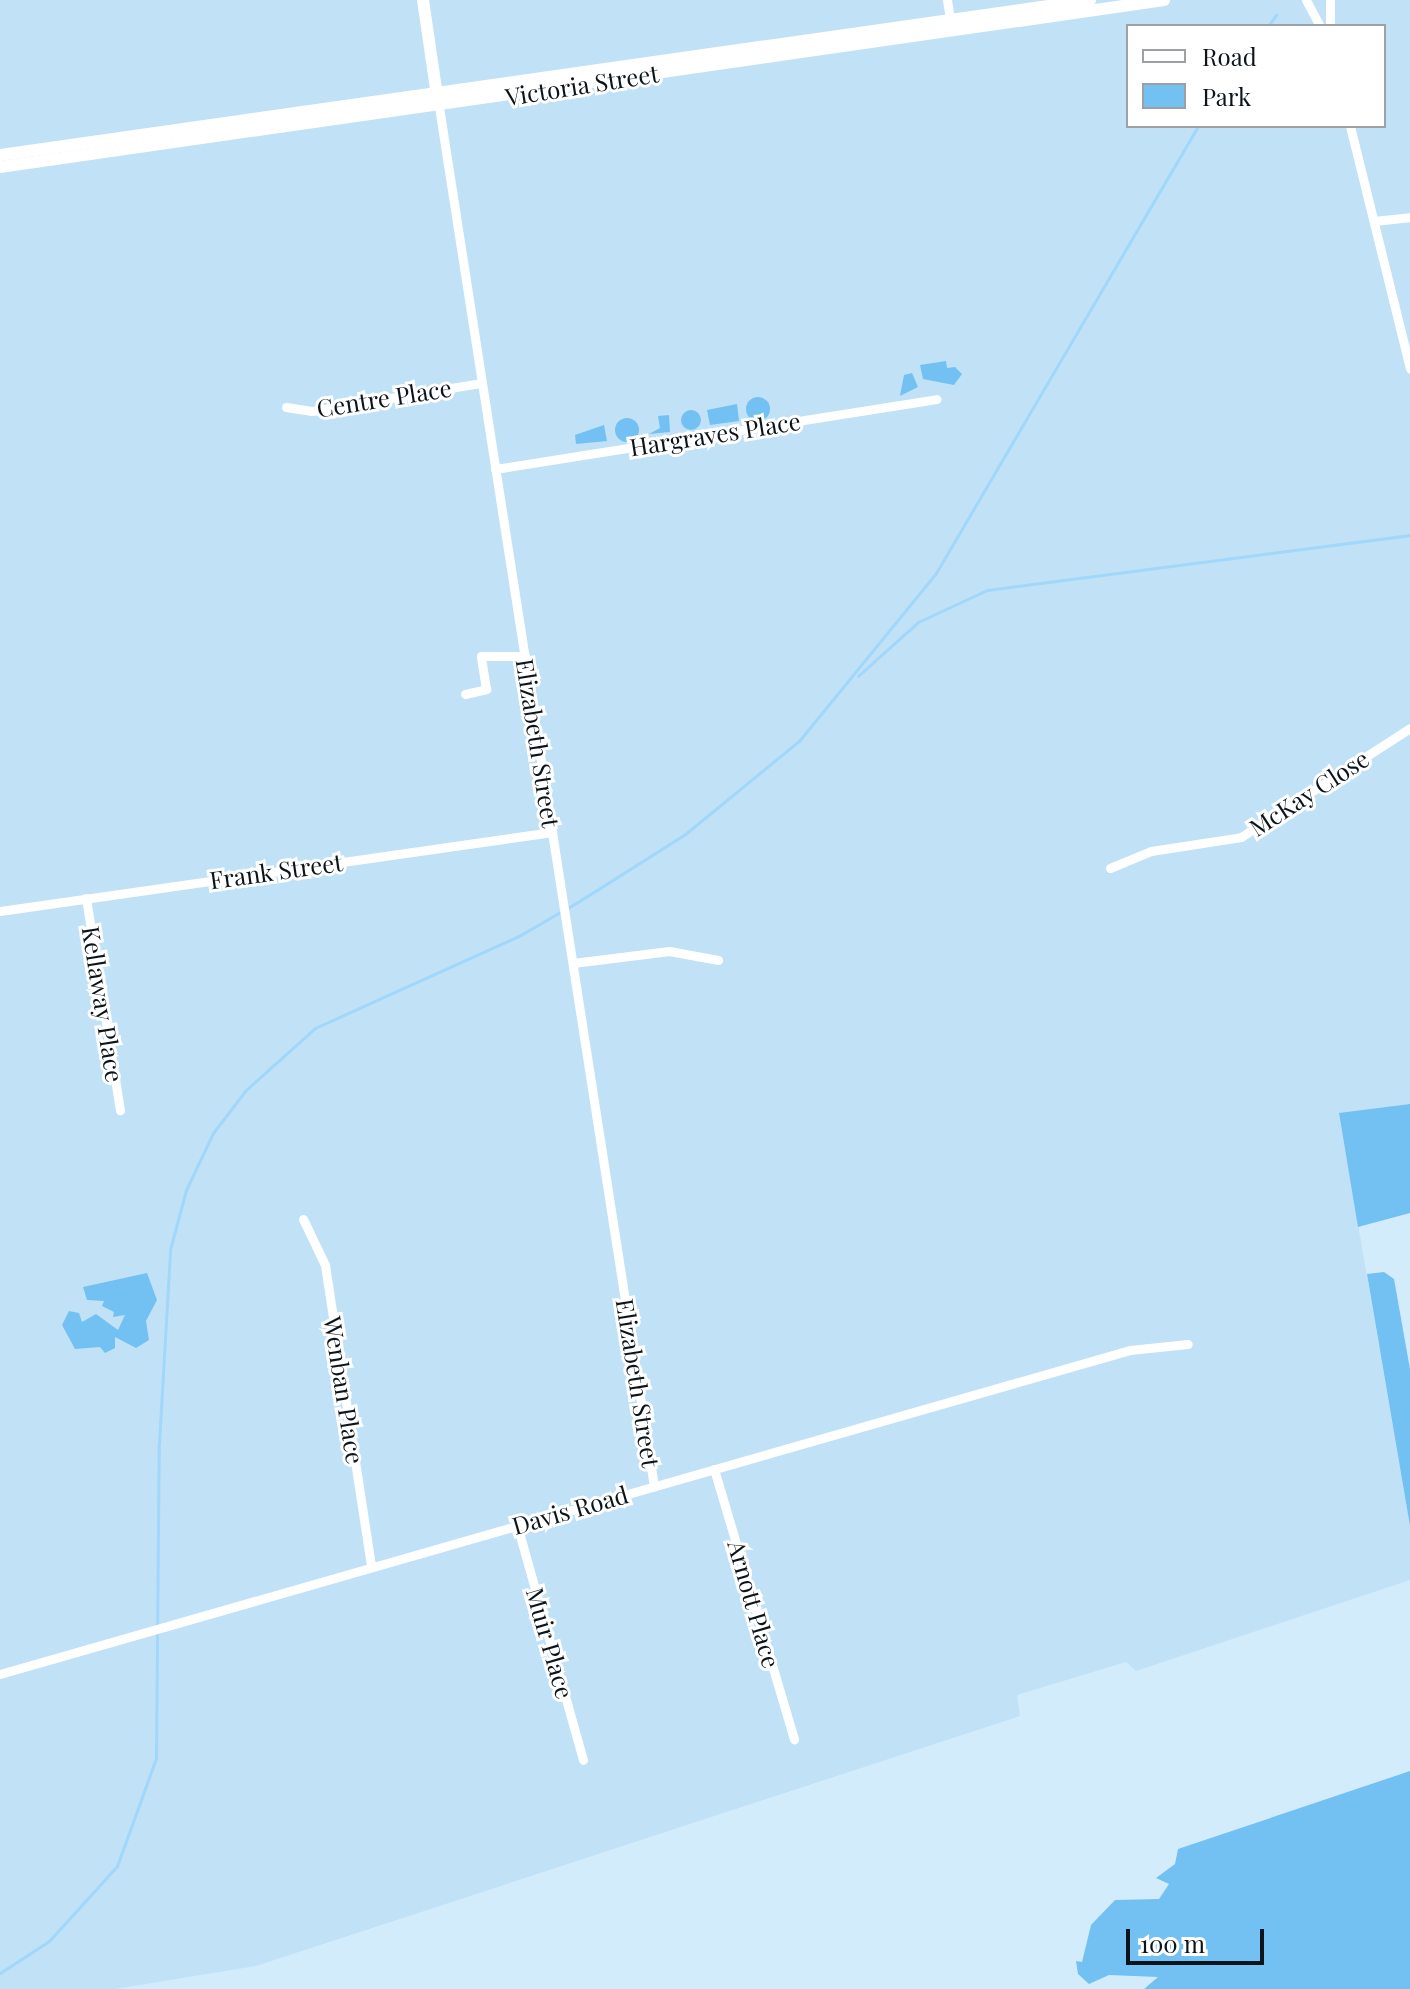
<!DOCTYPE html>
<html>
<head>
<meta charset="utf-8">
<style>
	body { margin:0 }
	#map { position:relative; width:1410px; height:1989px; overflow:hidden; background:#d3ecfc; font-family:"Playfair Display",serif }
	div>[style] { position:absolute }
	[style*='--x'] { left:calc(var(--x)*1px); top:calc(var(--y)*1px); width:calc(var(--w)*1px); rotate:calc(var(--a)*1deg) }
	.built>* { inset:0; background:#c1e1f6 }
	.green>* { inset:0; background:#72c1f2 }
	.round { border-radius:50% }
	.stream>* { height:3px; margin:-1.5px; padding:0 1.5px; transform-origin:1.5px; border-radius:1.5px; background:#a0d7fb }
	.minor>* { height:9px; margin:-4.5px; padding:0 4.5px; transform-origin:4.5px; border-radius:4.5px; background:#fff }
	.major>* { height:12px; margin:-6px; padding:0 6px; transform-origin:6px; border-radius:6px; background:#fff }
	span { translate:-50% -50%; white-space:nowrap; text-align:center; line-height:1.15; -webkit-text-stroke:6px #fff; paint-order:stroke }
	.street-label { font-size:24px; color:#0b141a }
	.legend { position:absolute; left:1126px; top:24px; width:260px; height:104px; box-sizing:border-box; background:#fff; border:2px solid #9da1a3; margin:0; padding:10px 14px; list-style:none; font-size:24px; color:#0b141a }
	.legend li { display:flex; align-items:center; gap:16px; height:40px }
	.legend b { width:40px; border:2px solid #9da1a3 }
	.scale { position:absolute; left:1126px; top:1929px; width:138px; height:36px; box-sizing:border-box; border:4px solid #0b141a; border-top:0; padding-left:10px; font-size:24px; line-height:28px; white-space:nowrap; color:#0b141a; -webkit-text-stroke:6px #fff; paint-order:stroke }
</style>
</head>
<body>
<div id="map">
	<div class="built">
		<i style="clip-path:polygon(evenodd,0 0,1410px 0,1410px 1104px,1339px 1114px,1410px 1526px,1410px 1580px,1136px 1671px,1126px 1662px,1017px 1695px,1020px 1716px,256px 1966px,115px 1989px,0 1989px,0 0,1128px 26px,1384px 26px,1384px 126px,1128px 126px,1128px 26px)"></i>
	</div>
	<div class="green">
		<i style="clip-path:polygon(946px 361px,947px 368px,955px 367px,962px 374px,954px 385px,923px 379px,920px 365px)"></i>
		<i style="clip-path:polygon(912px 373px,918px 387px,900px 396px,904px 375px)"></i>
		<i class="round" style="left:746px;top:397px;width:24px;height:24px"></i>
		<i style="clip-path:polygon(737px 404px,739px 421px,710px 425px,707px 410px)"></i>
		<i class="round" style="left:681px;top:410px;width:20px;height:20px"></i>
		<i style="clip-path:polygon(669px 415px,670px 432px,649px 434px,660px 428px,658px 416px)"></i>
		<i class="round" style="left:615px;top:418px;width:24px;height:24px"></i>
		<i style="clip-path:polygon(604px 425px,607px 441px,576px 444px,575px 435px)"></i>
		<i style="clip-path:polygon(1410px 1104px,1410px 1213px,1358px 1227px,1339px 1113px)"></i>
		<i style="clip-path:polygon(1384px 1272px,1394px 1279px,1410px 1369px,1410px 1526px,1367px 1274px)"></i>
		<i style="clip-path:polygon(147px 1273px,157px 1300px,146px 1321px,149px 1340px,136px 1348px,115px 1337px,115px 1348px,105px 1353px,100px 1347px,75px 1349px,62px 1325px,69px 1311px,79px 1313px,82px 1322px,96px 1314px,118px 1330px,125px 1315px,113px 1317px,114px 1312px,102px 1306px,104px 1301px,87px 1300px,83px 1287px)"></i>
		<i style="clip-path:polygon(1410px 1771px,1410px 1989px,1144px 1989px,1158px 1977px,1109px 1975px,1089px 1984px,1078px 1974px,1076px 1961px,1082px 1962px,1091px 1925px,1115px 1900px,1159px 1899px,1169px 1884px,1156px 1878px,1175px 1864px,1178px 1849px)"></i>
	</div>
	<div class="stream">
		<i style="--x:1268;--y:26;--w:14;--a:-54"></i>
		<i style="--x:858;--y:676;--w:81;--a:-42"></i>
		<i style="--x:918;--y:622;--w:76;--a:-24.9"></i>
		<i style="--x:987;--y:590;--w:427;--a:-7.4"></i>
		<i style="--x:0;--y:1973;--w:59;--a:-33.1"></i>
		<i style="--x:49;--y:1941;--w:101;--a:-47.8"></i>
		<i style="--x:117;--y:1866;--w:115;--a:-70.1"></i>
		<i style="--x:156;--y:1758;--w:315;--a:-89.5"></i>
		<i style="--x:159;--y:1443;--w:193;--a:-86.7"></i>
		<i style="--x:170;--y:1250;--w:62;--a:-75.1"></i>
		<i style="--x:186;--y:1190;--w:63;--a:-64.7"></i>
		<i style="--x:213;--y:1133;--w:54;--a:-52.5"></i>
		<i style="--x:246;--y:1090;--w:93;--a:-41.9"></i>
		<i style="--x:315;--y:1028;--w:222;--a:-24.3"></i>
		<i style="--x:517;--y:937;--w:74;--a:-30"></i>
		<i style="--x:581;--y:900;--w:122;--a:-32.3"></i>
		<i style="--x:684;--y:835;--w:149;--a:-39.3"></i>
		<i style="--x:799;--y:741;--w:217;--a:-50.8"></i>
		<i style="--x:936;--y:573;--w:518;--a:-59.62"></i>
	</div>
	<div class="minor">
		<i style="--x:947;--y:0;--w:24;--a:81"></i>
		<i style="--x:1306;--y:0;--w:30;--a:62"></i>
		<i style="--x:1330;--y:26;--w:26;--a:-90"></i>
		<i style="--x:439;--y:107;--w:1396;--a:81.14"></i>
		<i style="--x:1350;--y:126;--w:250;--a:76.1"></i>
		<i style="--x:1374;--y:221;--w:36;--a:-6"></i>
		<i style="--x:286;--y:407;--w:26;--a:9"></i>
		<i style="--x:312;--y:411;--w:172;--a:-9.4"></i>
		<i style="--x:495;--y:469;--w:447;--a:-9"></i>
		<i style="--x:465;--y:694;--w:22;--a:-13"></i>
		<i style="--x:486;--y:689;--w:33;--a:-99"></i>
		<i style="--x:481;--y:656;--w:44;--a:0"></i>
		<i style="--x:1110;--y:868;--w:44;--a:-22.5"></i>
		<i style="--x:1151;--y:851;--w:91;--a:-8.8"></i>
		<i style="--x:1241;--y:837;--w:201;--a:-32.8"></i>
		<i style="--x:86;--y:898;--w:215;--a:80.9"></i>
		<i style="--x:0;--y:911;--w:558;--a:-8.14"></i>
		<i style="--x:573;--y:963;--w:97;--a:-7.1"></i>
		<i style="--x:669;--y:951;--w:50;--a:10.4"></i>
		<i style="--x:303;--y:1219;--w:51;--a:64.4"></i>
		<i style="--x:325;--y:1265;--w:304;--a:81.3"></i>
		<i style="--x:714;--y:1469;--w:282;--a:73.5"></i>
		<i style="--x:517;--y:1525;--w:244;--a:74.3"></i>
		<i style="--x:0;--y:1674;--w:1176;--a:-16"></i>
		<i style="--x:1130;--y:1350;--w:58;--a:-5.9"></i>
	</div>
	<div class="major">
		<i style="--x:423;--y:0;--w:97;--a:81.7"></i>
		<i style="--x:0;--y:155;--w:1101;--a:-8.09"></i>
		<i style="--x:0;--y:167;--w:1176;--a:-8.16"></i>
	</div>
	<div class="street-label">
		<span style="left:582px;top:85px;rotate:-9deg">Victoria Street</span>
		<span style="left:384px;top:398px;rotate:-9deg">Centre Place</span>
		<span style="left:715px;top:434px;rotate:-9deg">Hargraves Place</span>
		<span style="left:538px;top:743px;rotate:81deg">Elizabeth Street</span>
		<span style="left:1309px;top:793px;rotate:-33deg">McKay Close</span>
		<span style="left:276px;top:871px;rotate:-8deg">Frank Street</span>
		<span style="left:103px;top:1004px;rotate:81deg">Kellaway Place</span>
		<span style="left:638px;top:1383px;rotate:81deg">Elizabeth Street</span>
		<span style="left:344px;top:1390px;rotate:81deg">Wenban Place</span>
		<span style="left:570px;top:1510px;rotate:-16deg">Davis Road</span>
		<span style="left:754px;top:1604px;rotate:74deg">Arnott Place</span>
		<span style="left:550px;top:1643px;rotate:74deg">Muir Place</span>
	</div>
	<ul class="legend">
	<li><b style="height:10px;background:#fff"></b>Road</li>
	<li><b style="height:22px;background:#72c1f2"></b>Park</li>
	</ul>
	<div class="scale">100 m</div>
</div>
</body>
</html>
